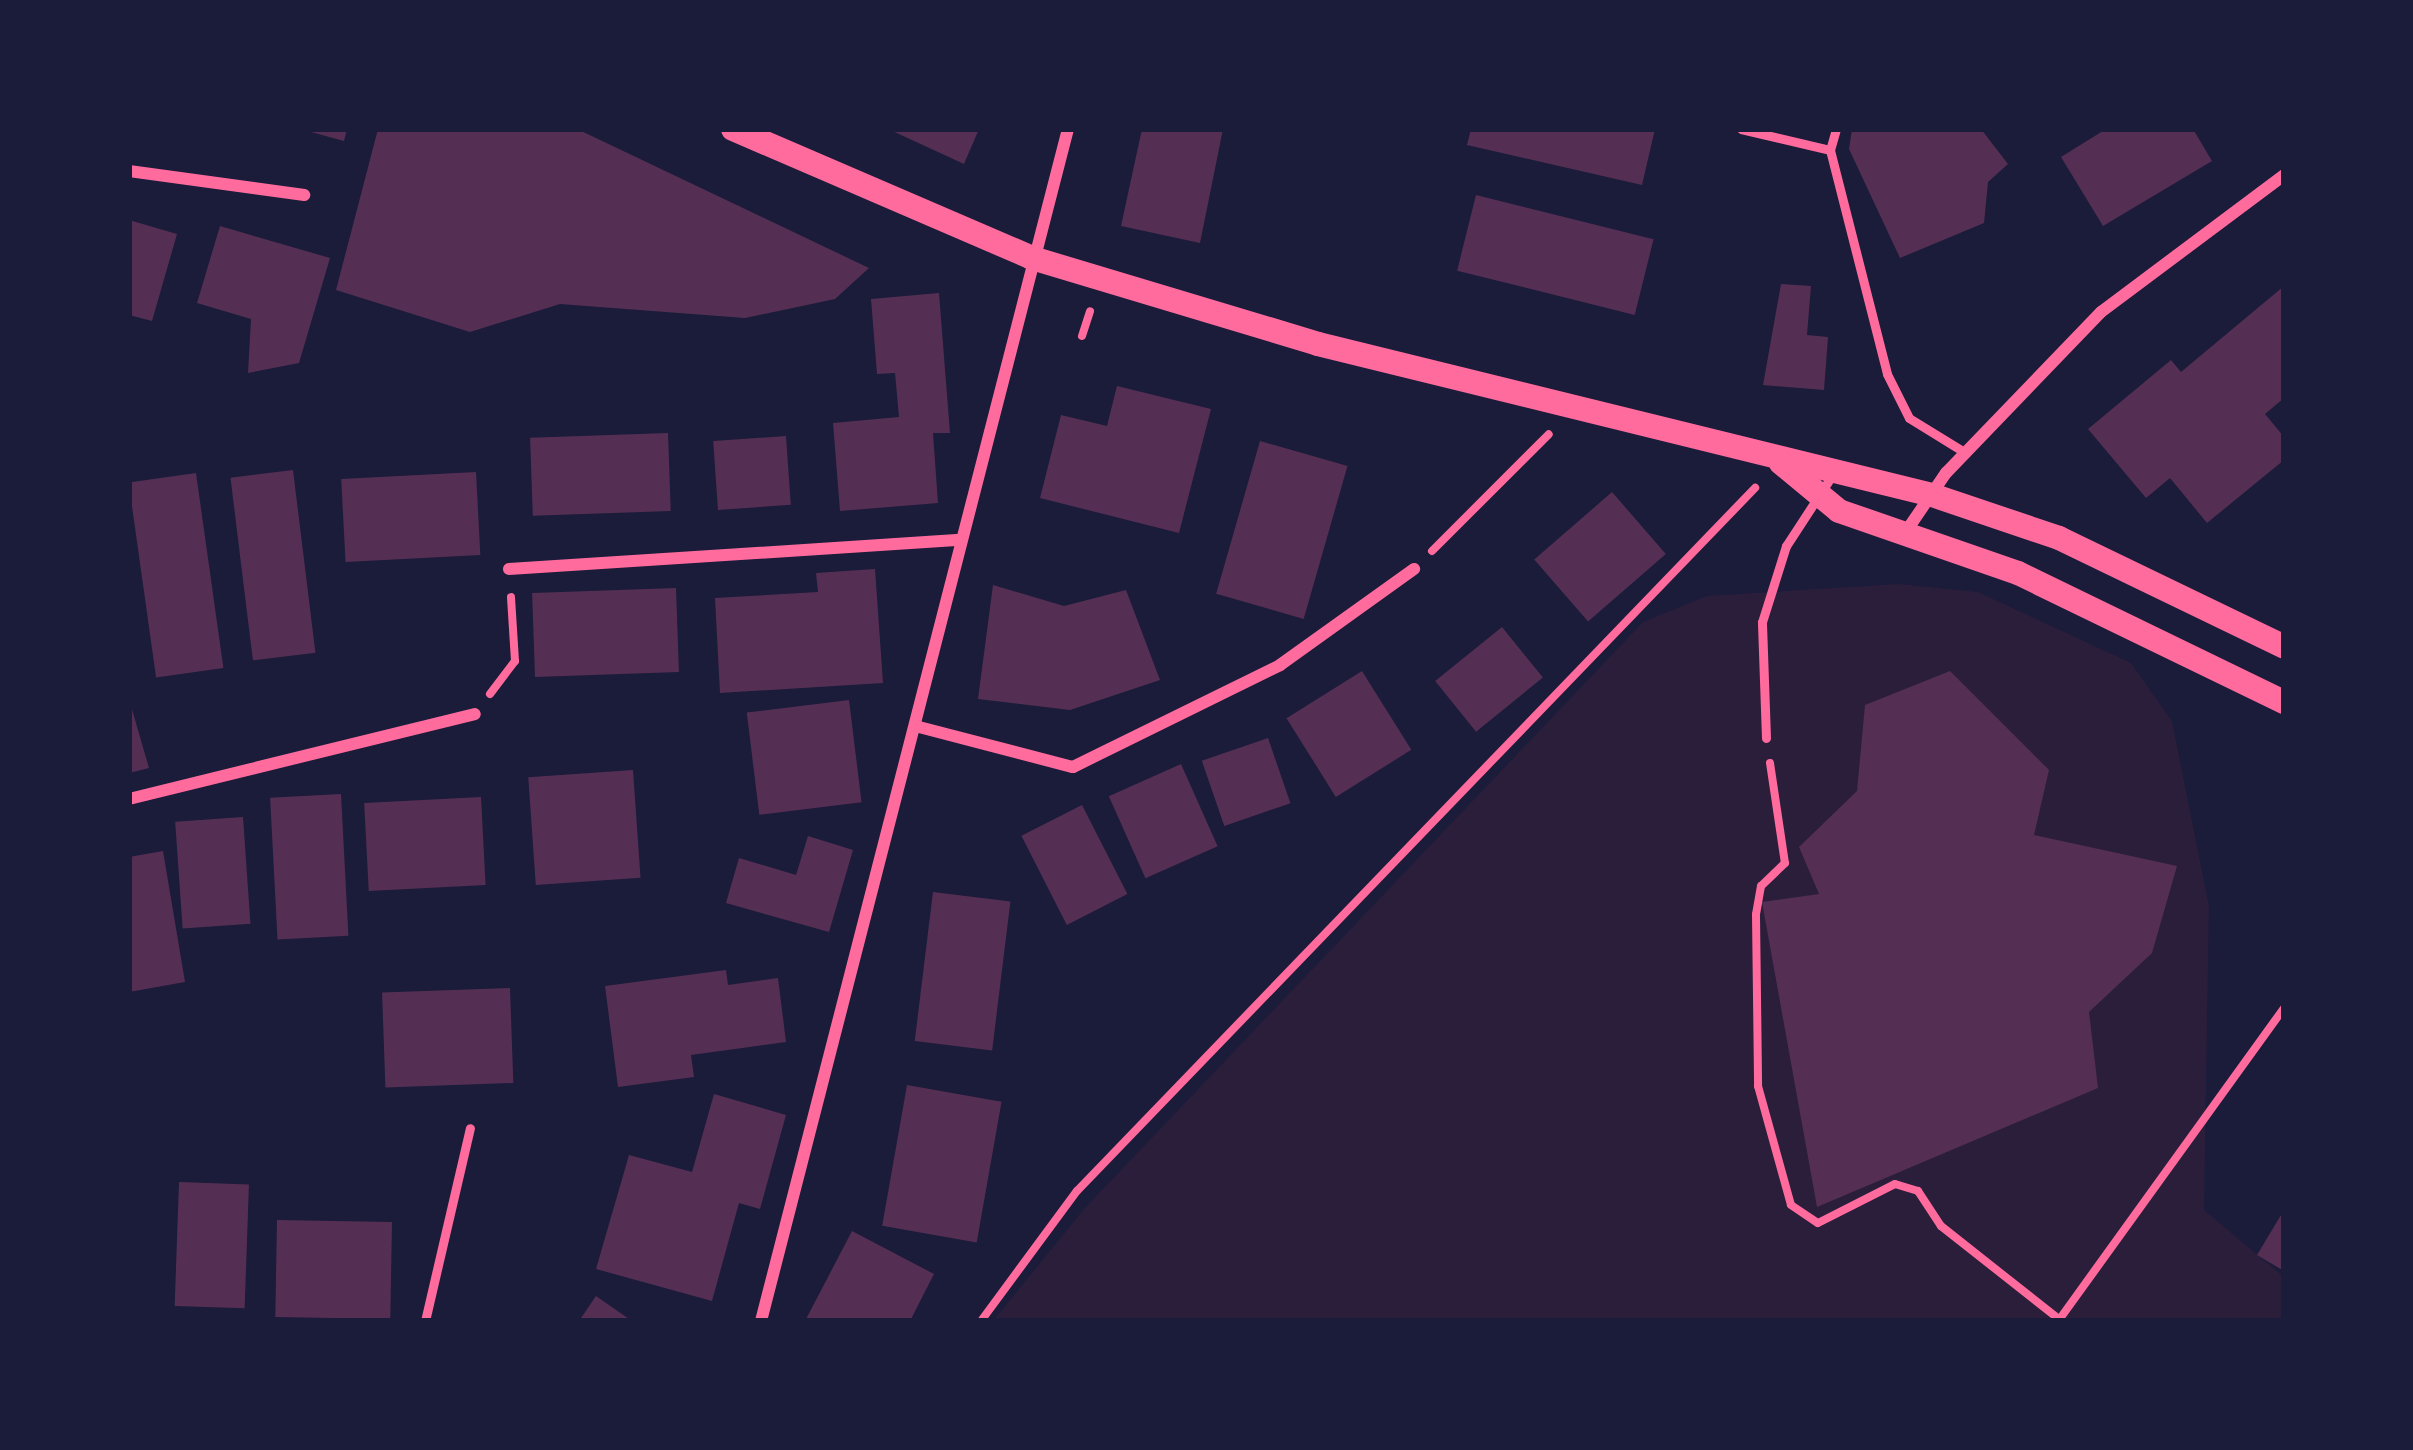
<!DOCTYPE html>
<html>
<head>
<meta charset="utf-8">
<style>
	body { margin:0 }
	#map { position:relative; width:2413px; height:1450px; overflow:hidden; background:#1b1b3a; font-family:"Work Sans",sans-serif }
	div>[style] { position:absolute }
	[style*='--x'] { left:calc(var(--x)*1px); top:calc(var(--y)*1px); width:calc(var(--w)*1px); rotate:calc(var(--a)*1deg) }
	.green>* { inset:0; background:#2a1e3b }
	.building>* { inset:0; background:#542f53; transform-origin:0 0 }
	.path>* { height:8px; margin:-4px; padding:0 4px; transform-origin:4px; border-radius:4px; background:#ff6b9d }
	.service>* { height:9px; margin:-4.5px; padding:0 4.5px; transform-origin:4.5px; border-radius:4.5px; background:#ff6b9d }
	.minor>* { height:12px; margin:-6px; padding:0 6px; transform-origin:6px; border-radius:6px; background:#ff6b9d }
	.secondary>* { height:24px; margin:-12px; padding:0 12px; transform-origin:12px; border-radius:12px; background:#ff6b9d }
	span { translate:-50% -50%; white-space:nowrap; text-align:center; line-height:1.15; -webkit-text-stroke:10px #1b1b3a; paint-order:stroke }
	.frame { position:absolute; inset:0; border:132px solid #1b1b3a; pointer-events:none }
</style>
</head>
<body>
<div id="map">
	<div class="green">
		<i style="clip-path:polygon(1899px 584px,1978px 592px,2131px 663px,2172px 721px,2209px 906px,2204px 1210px,2284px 1277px,2284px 1321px,993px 1321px,1084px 1209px,1643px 622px,1707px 596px)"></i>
	</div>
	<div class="building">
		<i style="clip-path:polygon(300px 129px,347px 129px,344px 141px)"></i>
		<i style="clip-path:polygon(378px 129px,577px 129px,869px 268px,835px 299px,745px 318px,560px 304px,470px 332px,336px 290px)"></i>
		<i style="clip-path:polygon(888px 129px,979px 129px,964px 164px)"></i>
		<i style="clip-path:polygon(1142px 129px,1223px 129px,1200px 243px,1121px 226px)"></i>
		<i style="clip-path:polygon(1471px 129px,1655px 129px,1642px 185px,1467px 145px)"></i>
		<i style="clip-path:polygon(1852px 129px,1981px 129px,2008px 164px,1988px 182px,1984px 223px,1900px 258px,1849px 149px)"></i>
		<i style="clip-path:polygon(2106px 129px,2193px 129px,2212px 161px,2103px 226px,2061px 157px)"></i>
		<i style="left:1476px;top:195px;width:183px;height:78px;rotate:14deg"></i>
		<i style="clip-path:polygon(129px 220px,177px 234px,152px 321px,129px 315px)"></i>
		<i style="clip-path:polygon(220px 226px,330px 258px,299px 363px,248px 373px,251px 319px,197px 303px)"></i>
		<i style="clip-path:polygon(1781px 284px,1811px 286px,1807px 335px,1828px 337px,1824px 390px,1763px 385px)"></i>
		<i style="clip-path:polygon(2284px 286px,2284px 398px,2265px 414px,2284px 437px,2284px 460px,2207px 523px,2170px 478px,2146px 498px,2088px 429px,2171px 360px,2181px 372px)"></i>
		<i style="clip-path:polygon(939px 293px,950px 433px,933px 433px,938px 503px,840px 511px,833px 423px,899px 417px,895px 373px,877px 374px,871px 299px)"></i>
		<i style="clip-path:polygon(1117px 386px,1211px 409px,1179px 533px,1040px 498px,1061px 415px,1107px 426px)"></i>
		<i style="left:668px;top:433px;width:78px;height:138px;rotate:88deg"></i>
		<i style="left:786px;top:436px;width:69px;height:73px;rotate:86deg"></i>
		<i style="left:1260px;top:441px;width:91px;height:159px;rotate:16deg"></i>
		<i style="left:293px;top:470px;width:184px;height:63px;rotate:83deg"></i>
		<i style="left:476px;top:472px;width:83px;height:135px;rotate:87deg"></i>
		<i style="left:196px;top:473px;width:197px;height:68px;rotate:82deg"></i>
		<i style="left:1612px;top:492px;width:82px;height:103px;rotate:49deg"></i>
		<i style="clip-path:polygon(875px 569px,883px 683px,720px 693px,715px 598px,818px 592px,816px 573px)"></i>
		<i style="clip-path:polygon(993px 585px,1064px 606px,1126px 590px,1160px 680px,1070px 710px,978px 699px)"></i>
		<i style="left:676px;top:588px;width:84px;height:144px;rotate:88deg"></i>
		<i style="left:1502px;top:627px;width:65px;height:86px;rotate:51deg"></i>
		<i style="left:1362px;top:671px;width:93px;height:89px;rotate:58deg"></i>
		<i style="clip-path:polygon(1950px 671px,2049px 770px,2034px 835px,2177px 866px,2152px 953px,2089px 1012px,2098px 1088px,1817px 1207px,1762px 902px,1819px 894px,1799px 847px,1857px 791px,1865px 705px)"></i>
		<i style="clip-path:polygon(129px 699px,149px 768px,129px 773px)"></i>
		<i style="left:849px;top:700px;width:103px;height:103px;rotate:83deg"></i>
		<i style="left:1268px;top:738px;width:69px;height:70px;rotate:71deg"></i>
		<i style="left:1181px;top:764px;width:90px;height:79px;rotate:66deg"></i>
		<i style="left:633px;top:770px;width:108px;height:105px;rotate:86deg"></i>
		<i style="left:341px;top:794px;width:142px;height:71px;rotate:87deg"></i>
		<i style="left:481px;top:797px;width:88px;height:117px;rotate:87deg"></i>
		<i style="left:1082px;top:805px;width:100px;height:68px;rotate:63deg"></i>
		<i style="left:243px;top:817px;width:107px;height:68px;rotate:86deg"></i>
		<i style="clip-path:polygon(808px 836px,853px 850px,829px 932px,726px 903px,739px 858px,796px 875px)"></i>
		<i style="clip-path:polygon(163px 851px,185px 982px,129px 992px,129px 857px)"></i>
		<i style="left:933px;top:892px;width:78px;height:150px;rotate:7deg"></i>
		<i style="clip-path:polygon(726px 970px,728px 985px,778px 978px,786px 1042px,691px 1055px,694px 1077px,618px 1087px,605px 986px)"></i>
		<i style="left:510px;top:988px;width:95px;height:128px;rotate:88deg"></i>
		<i style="left:907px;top:1085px;width:96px;height:143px;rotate:10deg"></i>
		<i style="clip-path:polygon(714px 1094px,786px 1115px,760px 1209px,739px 1203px,712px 1301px,596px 1269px,629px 1155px,692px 1172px)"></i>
		<i style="left:179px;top:1182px;width:70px;height:124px;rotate:2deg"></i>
		<i style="clip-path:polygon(2284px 1210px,2284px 1271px,2257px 1255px)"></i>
		<i style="left:277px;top:1220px;width:115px;height:97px;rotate:1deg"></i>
		<i style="clip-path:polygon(852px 1231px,934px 1274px,910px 1321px,805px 1321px)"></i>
		<i style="clip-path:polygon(596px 1296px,632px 1321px,579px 1321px)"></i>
	</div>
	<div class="path">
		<i style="--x:1082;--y:336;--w:26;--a:-72"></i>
		<i style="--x:1432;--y:551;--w:165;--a:-45"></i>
		<i style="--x:490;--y:694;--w:41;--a:-52.9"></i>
		<i style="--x:515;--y:661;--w:64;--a:-93.6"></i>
		<i style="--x:1770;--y:763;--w:101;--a:81.5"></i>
		<i style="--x:1785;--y:863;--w:33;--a:136"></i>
		<i style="--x:1761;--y:886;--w:29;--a:100"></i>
		<i style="--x:1756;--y:915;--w:171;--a:89.3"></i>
		<i style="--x:1758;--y:1086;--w:123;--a:74.5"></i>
		<i style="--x:1791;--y:1205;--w:32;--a:34"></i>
		<i style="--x:1818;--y:1223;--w:86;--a:-26.9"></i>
		<i style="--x:1895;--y:1184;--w:24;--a:17"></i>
		<i style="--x:1918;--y:1191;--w:42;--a:56.7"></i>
		<i style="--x:1941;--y:1226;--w:152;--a:38.3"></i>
		<i style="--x:2059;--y:1320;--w:385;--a:-54.2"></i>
		<i style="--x:981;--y:1321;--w:162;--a:-53.6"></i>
		<i style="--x:1077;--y:1191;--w:977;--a:-46.04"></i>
	</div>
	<div class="service">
		<i style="--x:1741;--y:129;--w:91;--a:13.3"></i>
		<i style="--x:1836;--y:129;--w:22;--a:106"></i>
		<i style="--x:1830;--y:150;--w:231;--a:75.7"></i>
		<i style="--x:1887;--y:374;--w:49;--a:63.4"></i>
		<i style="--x:1909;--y:418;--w:67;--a:31.6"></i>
		<i style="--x:1766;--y:738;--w:116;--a:-92"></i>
		<i style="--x:1762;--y:622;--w:80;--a:-72.5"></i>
		<i style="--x:1786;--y:546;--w:86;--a:-56.9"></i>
		<i style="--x:425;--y:1321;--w:198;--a:-76.9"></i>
	</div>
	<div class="minor">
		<i style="--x:129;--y:171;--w:177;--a:7.8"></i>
		<i style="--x:1905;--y:533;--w:73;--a:-55.7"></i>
		<i style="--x:1946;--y:473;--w:223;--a:-46.1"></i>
		<i style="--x:2101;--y:312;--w:229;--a:-36.8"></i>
		<i style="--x:509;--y:569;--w:452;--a:-3.7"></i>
		<i style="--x:919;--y:727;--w:159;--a:14.6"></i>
		<i style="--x:1073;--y:767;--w:231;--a:-26.2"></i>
		<i style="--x:1280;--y:665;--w:165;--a:-35.6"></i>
		<i style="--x:129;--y:799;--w:356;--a:-13.8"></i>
		<i style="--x:761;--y:1321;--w:1231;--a:-75.56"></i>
	</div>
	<div class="secondary">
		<i style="--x:733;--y:129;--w:326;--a:23.3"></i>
		<i style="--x:1032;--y:258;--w:299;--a:16.7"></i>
		<i style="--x:1318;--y:344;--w:632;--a:13.82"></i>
		<i style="--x:1932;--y:495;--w:134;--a:18.7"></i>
		<i style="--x:2059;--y:538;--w:250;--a:25.8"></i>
		<i style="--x:1781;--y:463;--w:75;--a:39.6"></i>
		<i style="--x:1839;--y:511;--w:189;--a:19.1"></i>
		<i style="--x:2018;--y:573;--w:296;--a:25.9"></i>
	</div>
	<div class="frame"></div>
</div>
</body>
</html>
